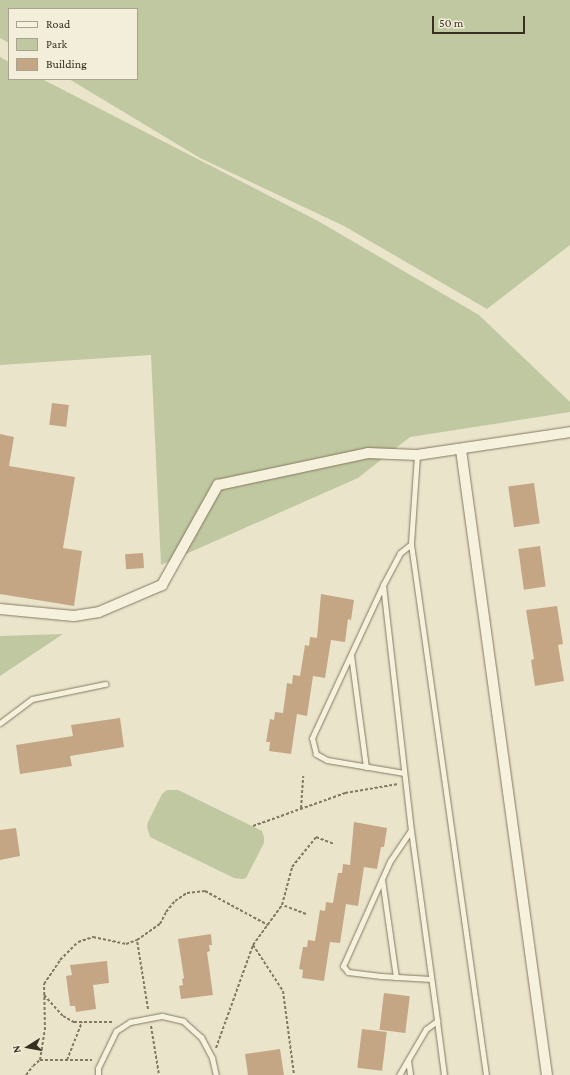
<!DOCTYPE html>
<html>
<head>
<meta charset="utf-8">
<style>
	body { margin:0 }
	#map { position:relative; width:570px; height:1075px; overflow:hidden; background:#eae4cb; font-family:"Crimson Pro",serif }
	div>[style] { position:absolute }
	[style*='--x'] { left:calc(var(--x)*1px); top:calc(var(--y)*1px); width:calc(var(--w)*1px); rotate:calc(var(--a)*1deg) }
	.green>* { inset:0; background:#bfc8a0 }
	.building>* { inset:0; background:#c4a685; transform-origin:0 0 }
	.path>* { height:2px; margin-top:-1px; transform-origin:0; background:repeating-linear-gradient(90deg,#857861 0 3px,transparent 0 5px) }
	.roads { filter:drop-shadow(0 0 1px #857861) drop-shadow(0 0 1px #857861) }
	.lane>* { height:5px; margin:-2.5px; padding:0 2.5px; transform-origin:2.5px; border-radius:2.5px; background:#f6f1dd }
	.street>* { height:10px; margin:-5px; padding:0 5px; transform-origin:5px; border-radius:5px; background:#f6f1dd }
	span { translate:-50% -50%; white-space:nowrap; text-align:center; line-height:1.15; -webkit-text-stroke:3px #f2eeda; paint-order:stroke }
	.legend { position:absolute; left:8px; top:8px; width:130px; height:72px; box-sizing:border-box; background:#f2eeda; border:1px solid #a8a290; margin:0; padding:5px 7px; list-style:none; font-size:12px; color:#382f22 }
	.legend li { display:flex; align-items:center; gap:8px; height:20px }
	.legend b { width:20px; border:1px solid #a8a290 }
	.north { position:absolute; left:8px; top:1027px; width:40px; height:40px; -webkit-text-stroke:3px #f2eeda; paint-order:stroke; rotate:259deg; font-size:11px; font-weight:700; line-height:16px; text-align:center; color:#382f22 }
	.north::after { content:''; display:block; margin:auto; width:14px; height:18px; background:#382f22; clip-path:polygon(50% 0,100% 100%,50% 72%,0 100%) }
	.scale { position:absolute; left:432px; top:16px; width:93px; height:18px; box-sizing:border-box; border:2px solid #382f22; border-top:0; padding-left:5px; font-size:12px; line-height:14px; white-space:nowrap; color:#382f22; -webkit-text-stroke:3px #f2eeda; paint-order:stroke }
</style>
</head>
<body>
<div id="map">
	<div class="green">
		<i style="clip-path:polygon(0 0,570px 0,570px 245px,487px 309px,344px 226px,200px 158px,69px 79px,137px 79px,137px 9px,9px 9px,9px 43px,0 38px)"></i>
		<i style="clip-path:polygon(0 57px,9px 62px,9px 79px,42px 79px,318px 221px,479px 315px,570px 402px,570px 412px,410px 437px,358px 478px,161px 565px,151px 355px,0 365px)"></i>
		<i style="clip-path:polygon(63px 634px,0 676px,0 636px)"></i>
		<i style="clip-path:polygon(167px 790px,178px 790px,262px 831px,264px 837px,264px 843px,246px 878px,243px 879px,234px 878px,150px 837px,147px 827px,148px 822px,162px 794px)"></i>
	</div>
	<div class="building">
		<i style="left:52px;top:403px;width:17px;height:22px;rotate:7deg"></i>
		<i style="clip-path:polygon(0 434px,14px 437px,9px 466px,75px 477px,63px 548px,82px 551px,74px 606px,0 594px)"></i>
		<i style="left:534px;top:483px;width:41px;height:26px;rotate:82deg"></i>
		<i style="left:540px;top:546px;width:41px;height:22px;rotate:82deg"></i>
		<i style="left:143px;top:553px;width:15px;height:18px;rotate:86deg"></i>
		<i style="clip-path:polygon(321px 594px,354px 600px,351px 620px,348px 619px,345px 642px,331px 640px,325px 678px,313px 676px,307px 716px,297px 714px,291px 754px,269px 751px,270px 742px,266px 742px,270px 719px,274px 720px,275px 712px,283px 713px,287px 683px,292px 684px,293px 675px,300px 676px,305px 645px,309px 646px,310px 637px,317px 638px)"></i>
		<i style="clip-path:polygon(557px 606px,563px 644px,558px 645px,564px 681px,535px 686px,531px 660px,534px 659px,526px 610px)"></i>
		<i style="clip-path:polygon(120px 718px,124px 747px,70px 756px,72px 766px,20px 774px,16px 745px,73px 736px,71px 725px)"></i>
		<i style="clip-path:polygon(354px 822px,387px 828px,384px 847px,381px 847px,377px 869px,364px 867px,358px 906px,346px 904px,340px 943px,330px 942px,324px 981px,302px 978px,303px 970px,299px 969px,303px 947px,307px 947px,308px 940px,315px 941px,320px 910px,325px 911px,326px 902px,333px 903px,338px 873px,342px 873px,343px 864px,350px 865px)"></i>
		<i style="clip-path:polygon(16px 828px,20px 856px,0 860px,0 830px)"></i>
		<i style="clip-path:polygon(211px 934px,212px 945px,209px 945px,210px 951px,207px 952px,213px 995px,181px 999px,179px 986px,183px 985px,182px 979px,184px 978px,178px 939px)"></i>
		<i style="clip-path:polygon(107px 961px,109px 983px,93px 985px,96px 1009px,76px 1012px,75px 1006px,70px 1006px,66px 976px,72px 975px,70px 965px)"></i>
		<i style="left:384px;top:993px;width:26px;height:37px;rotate:7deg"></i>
		<i style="left:362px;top:1029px;width:25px;height:39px;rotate:7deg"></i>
		<i style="clip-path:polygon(280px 1049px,284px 1075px,248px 1075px,245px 1054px)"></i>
	</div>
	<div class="path">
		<i style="--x:301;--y:808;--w:32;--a:-86"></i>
		<i style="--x:253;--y:826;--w:98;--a:-19.7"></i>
		<i style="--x:345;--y:793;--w:54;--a:-9.6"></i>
		<i style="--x:306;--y:914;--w:26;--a:-159"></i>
		<i style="--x:282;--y:905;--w:39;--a:-75"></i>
		<i style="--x:292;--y:867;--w:38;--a:-51"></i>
		<i style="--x:316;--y:837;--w:19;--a:21"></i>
		<i style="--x:253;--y:945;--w:55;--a:56.9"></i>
		<i style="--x:283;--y:991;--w:85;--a:82.5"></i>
		<i style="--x:44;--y:995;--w:28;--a:48"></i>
		<i style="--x:63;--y:1016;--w:13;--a:29"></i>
		<i style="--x:74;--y:1022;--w:39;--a:0"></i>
		<i style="--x:148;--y:1009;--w:70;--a:-99.1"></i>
		<i style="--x:137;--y:940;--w:28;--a:-35"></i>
		<i style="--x:160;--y:924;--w:13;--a:-63"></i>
		<i style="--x:166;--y:912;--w:14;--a:-51"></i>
		<i style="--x:175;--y:901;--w:14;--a:-34"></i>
		<i style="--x:187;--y:893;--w:18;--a:-6"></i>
		<i style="--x:205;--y:891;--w:72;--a:28.4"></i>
		<i style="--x:151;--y:1026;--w:50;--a:80.7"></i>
		<i style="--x:216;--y:1048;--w:109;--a:-70.2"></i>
		<i style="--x:253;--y:945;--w:49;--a:-54.1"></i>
		<i style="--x:40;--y:1060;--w:52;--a:0"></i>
		<i style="--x:67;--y:1060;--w:41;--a:-68.5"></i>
		<i style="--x:26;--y:1075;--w:11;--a:-52"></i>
		<i style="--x:33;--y:1066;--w:9;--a:-41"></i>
		<i style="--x:40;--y:1060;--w:30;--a:-81"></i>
		<i style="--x:45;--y:1030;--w:46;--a:-91.2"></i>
		<i style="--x:44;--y:984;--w:29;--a:-56"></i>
		<i style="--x:60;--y:960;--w:25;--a:-45"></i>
		<i style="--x:78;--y:942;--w:16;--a:-18"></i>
		<i style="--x:93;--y:937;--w:34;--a:12"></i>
		<i style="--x:126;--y:944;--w:12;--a:-20"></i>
	</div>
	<div class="roads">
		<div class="lane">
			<i style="--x:417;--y:455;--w:89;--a:93.9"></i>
			<i style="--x:411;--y:544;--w:536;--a:81.96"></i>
			<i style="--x:383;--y:585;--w:247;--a:83.5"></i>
			<i style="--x:411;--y:830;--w:193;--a:82.2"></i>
			<i style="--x:351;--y:655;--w:113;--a:82.4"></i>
			<i style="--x:0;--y:723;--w:40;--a:-37"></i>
			<i style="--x:32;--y:699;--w:75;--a:-11.6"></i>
			<i style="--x:404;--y:773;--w:78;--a:-170.4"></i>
			<i style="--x:327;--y:760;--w:13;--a:-151"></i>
			<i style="--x:316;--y:754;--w:16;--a:-104"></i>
			<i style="--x:312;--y:738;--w:169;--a:-65.1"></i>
			<i style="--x:383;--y:585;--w:36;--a:-62"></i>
			<i style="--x:400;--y:553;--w:14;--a:-39"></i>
			<i style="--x:411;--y:830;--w:37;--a:124"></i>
			<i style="--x:390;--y:861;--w:115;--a:114.1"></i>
			<i style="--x:343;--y:966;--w:8;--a:50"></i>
			<i style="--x:348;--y:972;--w:33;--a:7"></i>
			<i style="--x:381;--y:976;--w:50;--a:3.4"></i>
			<i style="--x:382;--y:879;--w:99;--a:81.9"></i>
			<i style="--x:408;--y:1060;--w:15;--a:82"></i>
			<i style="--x:98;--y:1075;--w:7;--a:-90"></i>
			<i style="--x:98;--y:1068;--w:41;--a:-64.1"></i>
			<i style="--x:116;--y:1031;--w:17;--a:-33"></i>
			<i style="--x:130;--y:1022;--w:33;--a:-11"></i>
			<i style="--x:162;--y:1016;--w:22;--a:13"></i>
			<i style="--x:183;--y:1021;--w:24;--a:42"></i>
			<i style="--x:201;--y:1037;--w:24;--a:62"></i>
			<i style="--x:212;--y:1058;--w:17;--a:77"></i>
			<i style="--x:399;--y:1075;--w:53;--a:-59.6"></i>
			<i style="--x:426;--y:1029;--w:14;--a:-36"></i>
			<i style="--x:437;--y:1021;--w:54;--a:82.6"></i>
		</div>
		<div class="street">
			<i style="--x:461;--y:450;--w:631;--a:82.17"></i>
			<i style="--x:0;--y:609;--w:74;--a:5.4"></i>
			<i style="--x:74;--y:616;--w:25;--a:-9"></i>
			<i style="--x:99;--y:612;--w:69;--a:-23.2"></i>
			<i style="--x:162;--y:585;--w:115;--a:-60.8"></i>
			<i style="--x:218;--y:485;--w:153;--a:-12"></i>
			<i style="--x:368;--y:453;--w:49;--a:2.3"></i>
			<i style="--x:417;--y:455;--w:155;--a:-8.5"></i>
		</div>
	</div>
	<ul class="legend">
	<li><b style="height:5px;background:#f6f1dd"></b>Road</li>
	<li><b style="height:11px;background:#bfc8a0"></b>Park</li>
	<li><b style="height:11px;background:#c4a685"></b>Building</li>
	</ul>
	<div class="north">N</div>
	<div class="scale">50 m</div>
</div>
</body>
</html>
